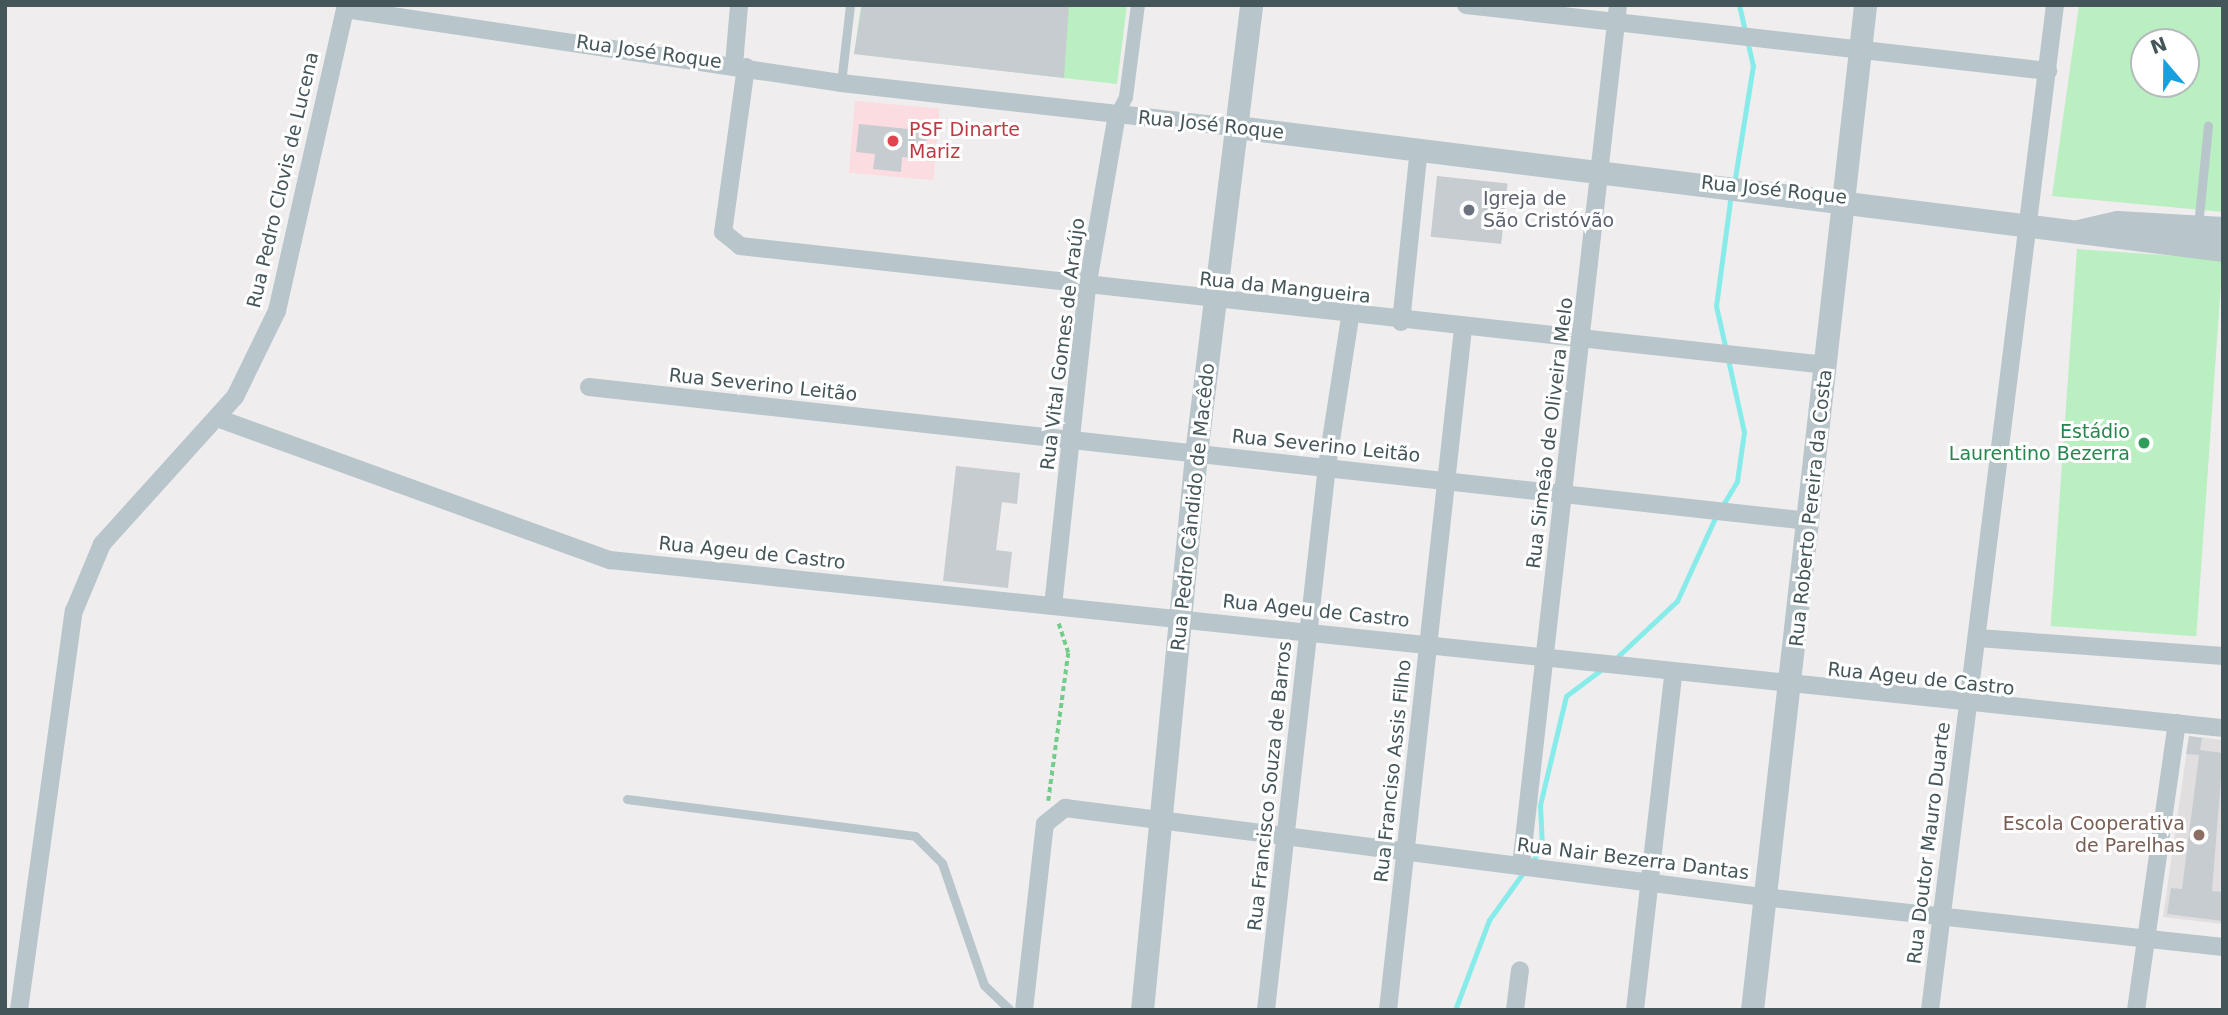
<!DOCTYPE html>
<html>
<head>
<meta charset="utf-8">
<style>
	body { margin:0 }
	#map { position:relative; width:2228px; height:1015px; overflow:hidden; background:#f0edee; font-family:"DejaVu Sans",sans-serif }
	div>[style] { position:absolute }
	[style*='--x'] { left:calc(var(--x)*1px); top:calc(var(--y)*1px); width:calc(var(--w)*1px); rotate:calc(var(--a)*1deg) }
	.education>* { inset:0; background:#e1dee0 }
	.medical>* { inset:0; background:#fbdce1; transform-origin:0 0 }
	.green>* { inset:0; background:#baefc2; transform-origin:0 0 }
	.stream>* { height:5px; margin:-2.5px; padding:0 2.5px; transform-origin:2.5px; border-radius:2.5px; background:#87ece9 }
	.building>* { inset:0; background:#c7ccd0; transform-origin:0 0 }
	.path>* { height:3.5px; margin-top:-1.75px; transform-origin:0; background:repeating-linear-gradient(90deg,#72cd8a 0 5px,transparent 0 8.5px) }
	.service>* { height:9px; margin:-4.5px; padding:0 4.5px; transform-origin:4.5px; border-radius:4.5px; background:#b8c6cb }
	.pedestrian>* { height:14px; margin:-7px; padding:0 7px; transform-origin:7px; border-radius:7px; background:#b8c6cb }
	.minor>* { height:18px; margin:-9px; padding:0 9px; transform-origin:9px; border-radius:9px; background:#b8c6cb }
	.tertiary>* { height:23px; margin:-11.5px; padding:0 11.5px; transform-origin:11.5px; border-radius:11.5px; background:#b8c6cb }
	.dots>* { width:19px; height:19px; translate:-50% -50%; box-sizing:border-box; border:4px solid #fff; border-radius:50% }
	span { translate:-50% -50%; white-space:nowrap; text-align:center; line-height:1.15; -webkit-text-stroke:6px #fff; paint-order:stroke }
	.street-label { font-size:19px; color:#45565b }
	.health-label { font-size:19px; color:#be3a42 }
	.left { translate:0 -50%; text-align:left }
	.worship-label { font-size:19px; color:#5b616d }
	.leisure-label { font-size:19px; color:#27864d }
	.right { translate:-100% -50%; text-align:right }
	.education-label { font-size:19px; color:#785e54 }
	.frame { position:absolute; inset:0; border:7px solid #45565b; pointer-events:none }
	.north { position:absolute; left:2130px; top:28px; width:70px; height:70px; box-sizing:border-box; background:#fff; border:2px solid #b5bbbd; border-radius:50%; rotate:340deg; font-size:19px; font-weight:700; line-height:28px; text-align:center; color:#45565b }
	.north::after { content:''; display:block; margin:auto; width:24px; height:32px; background:#189fdf; clip-path:polygon(50% 0,100% 100%,50% 72%,0 100%) }
</style>
</head>
<body>
<div id="map">
	<div class="education">
		<i style="clip-path:polygon(2189px 736px,2223px 740px,2223px 924px,2163px 917px)"></i>
	</div>
	<div class="medical">
		<i style="left:855px;top:101px;width:85px;height:72px;rotate:5deg"></i>
	</div>
	<div class="green">
		<i style="clip-path:polygon(861px 5px,1127px 5px,1117px 84px,854px 54px)"></i>
		<i style="clip-path:polygon(evenodd,2079px 5px,2223px 5px,2223px 212px,2052px 196px,2079px 5px,2144px 42px,2186px 42px,2186px 84px,2144px 84px,2144px 42px)"></i>
		<i style="left:2077px;top:249px;width:146px;height:378px;rotate:4deg"></i>
	</div>
	<div class="stream">
		<i style="--x:1734;--y:184;--w:120;--a:-80.9"></i>
		<i style="--x:1753;--y:66;--w:63;--a:-102.9"></i>
		<i style="--x:1726;--y:350;--w:45;--a:-102.8"></i>
		<i style="--x:1716;--y:306;--w:113;--a:-82.4"></i>
		<i style="--x:1721;--y:508;--w:31;--a:-59"></i>
		<i style="--x:1737;--y:481;--w:49;--a:-81.9"></i>
		<i style="--x:1744;--y:432;--w:75;--a:-102.4"></i>
		<i style="--x:1615;--y:659;--w:85;--a:-43.1"></i>
		<i style="--x:1677;--y:601;--w:94;--a:-65.4"></i>
		<i style="--x:1531;--y:863;--w:19;--a:-55"></i>
		<i style="--x:1542;--y:847;--w:42;--a:-92.7"></i>
		<i style="--x:1540;--y:805;--w:112;--a:-76.6"></i>
		<i style="--x:1566;--y:696;--w:45;--a:-36.9"></i>
		<i style="--x:1455;--y:1010;--w:96;--a:-69.3"></i>
		<i style="--x:1489;--y:920;--w:62;--a:-54.2"></i>
	</div>
	<div class="building">
		<i style="clip-path:polygon(862px 5px,1069px 5px,1064px 78px,854px 54px)"></i>
		<i style="clip-path:polygon(859px 124px,928px 131px,925px 159px,902px 157px,901px 172px,873px 169px,875px 154px,856px 152px)"></i>
		<i style="left:1437px;top:176px;width:71px;height:61px;rotate:6deg"></i>
		<i style="clip-path:polygon(956px 466px,1020px 473px,1017px 504px,1002px 502px,996px 550px,1012px 552px,1008px 588px,943px 581px)"></i>
		<i style="clip-path:polygon(2189px 736px,2202px 738px,2200px 750px,2223px 753px,2212px 891px,2223px 892px,2223px 921px,2167px 914px,2171px 888px,2182px 889px,2199px 755px,2186px 754px)"></i>
	</div>
	<div class="path">
		<i style="--x:1048;--y:801;--w:149;--a:-82.3"></i>
		<i style="--x:1068;--y:653;--w:33;--a:-108"></i>
	</div>
	<div class="service">
		<i style="--x:841;--y:83;--w:79;--a:-83.4"></i>
		<i style="--x:2198;--y:226;--w:101;--a:-84.3"></i>
		<i style="--x:627;--y:799;--w:290;--a:7.3"></i>
		<i style="--x:915;--y:836;--w:38;--a:45"></i>
		<i style="--x:942;--y:863;--w:129;--a:71"></i>
		<i style="--x:984;--y:985;--w:36;--a:44"></i>
	</div>
	<div class="pedestrian">
		<i style="--x:1117;--y:115;--w:20;--a:-63"></i>
		<i style="--x:1126;--y:97;--w:93;--a:-82.6"></i>
	</div>
	<div class="minor">
		<i style="--x:1466;--y:5;--w:586;--a:6.47"></i>
		<i style="--x:345;--y:9;--w:501;--a:8.49"></i>
		<i style="--x:841;--y:83;--w:397;--a:6.4"></i>
		<i style="--x:734;--y:65;--w:60;--a:-85.2"></i>
		<i style="--x:746;--y:67;--w:167;--a:97.9"></i>
		<i style="--x:723;--y:232;--w:22;--a:39"></i>
		<i style="--x:740;--y:246;--w:1093;--a:6.25"></i>
		<i style="--x:1401;--y:322;--w:174;--a:-84.1"></i>
		<i style="--x:589;--y:387;--w:1227;--a:6.27"></i>
		<i style="--x:217;--y:418;--w:418;--a:19.9"></i>
		<i style="--x:610;--y:560;--w:1622;--a:5.95"></i>
		<i style="--x:1053;--y:606;--w:320;--a:-83.9"></i>
		<i style="--x:1087;--y:288;--w:176;--a:-80.2"></i>
		<i style="--x:1978;--y:638;--w:246;--a:4.2"></i>
		<i style="--x:1521;--y:866;--w:866;--a:-83.57"></i>
		<i style="--x:19;--y:1010;--w:403;--a:-82.2"></i>
		<i style="--x:74;--y:611;--w:73;--a:-67.3"></i>
		<i style="--x:102;--y:544;--w:198;--a:-47.9"></i>
		<i style="--x:235;--y:397;--w:96;--a:-64"></i>
		<i style="--x:277;--y:311;--w:314;--a:-77.3"></i>
		<i style="--x:1024;--y:1010;--w:187;--a:-83.6"></i>
		<i style="--x:1045;--y:824;--w:26;--a:-39"></i>
		<i style="--x:1065;--y:808;--w:704;--a:7.27"></i>
		<i style="--x:1763;--y:897;--w:463;--a:6.2"></i>
		<i style="--x:1266;--y:1010;--w:547;--a:-83.6"></i>
		<i style="--x:1327;--y:466;--w:151;--a:-81.2"></i>
		<i style="--x:1388;--y:1010;--w:685;--a:-83.72"></i>
		<i style="--x:1515;--y:1010;--w:40;--a:-82.9"></i>
		<i style="--x:1635;--y:1010;--w:337;--a:-83.5"></i>
		<i style="--x:1930;--y:1010;--w:1013;--a:-82.91"></i>
		<i style="--x:2136;--y:1010;--w:290;--a:-81.9"></i>
	</div>
	<div class="tertiary">
		<i style="--x:1236;--y:127;--w:995;--a:7.1"></i>
		<i style="--x:2078;--y:231;--w:40;--a:-13"></i>
		<i style="--x:2117;--y:222;--w:106;--a:3.2"></i>
		<i style="--x:1142;--y:1010;--w:559;--a:-84.45"></i>
		<i style="--x:1196;--y:454;--w:452;--a:-83"></i>
		<i style="--x:1752;--y:1010;--w:1011;--a:-83.58"></i>
	</div>
	<div class="dots">
		<i style="left:893px;top:141px;background:#e0444e"></i>
		<i style="left:1469px;top:210px;background:#6b7280"></i>
		<i style="left:2144px;top:443px;background:#2e9e5b"></i>
		<i style="left:2199px;top:835px;background:#8d6e63"></i>
	</div>
	<div class="street-label">
		<span style="left:649px;top:52px;rotate:8deg">Rua José Roque</span>
		<span style="left:1211px;top:125px;rotate:6deg">Rua José Roque</span>
		<span style="left:283px;top:180px;rotate:-77deg">Rua Pedro Clovis de Lucena</span>
		<span style="left:1774px;top:190px;rotate:6deg">Rua José Roque</span>
		<span style="left:1285px;top:288px;rotate:6deg">Rua da Mangueira</span>
		<span style="left:1063px;top:344px;rotate:-83deg">Rua Vital Gomes de Araújo</span>
		<span style="left:763px;top:385px;rotate:6deg">Rua Severino Leitão</span>
		<span style="left:1550px;top:433px;rotate:-83deg">Rua Simeão de Oliveira Melo</span>
		<span style="left:1326px;top:446px;rotate:6deg">Rua Severino Leitão</span>
		<span style="left:1193px;top:507px;rotate:-84deg">Rua Pedro Cândido de Macêdo</span>
		<span style="left:1811px;top:508px;rotate:-84deg">Rua Roberto Pereira da Costa</span>
		<span style="left:752px;top:553px;rotate:6deg">Rua Ageu de Castro</span>
		<span style="left:1316px;top:611px;rotate:6deg">Rua Ageu de Castro</span>
		<span style="left:1921px;top:679px;rotate:6deg">Rua Ageu de Castro</span>
		<span style="left:1393px;top:771px;rotate:-84deg">Rua Franciso Assis Filho</span>
		<span style="left:1270px;top:786px;rotate:-84deg">Rua Francisco Souza de Barros</span>
		<span style="left:1929px;top:843px;rotate:-83deg">Rua Doutor Mauro Duarte</span>
		<span style="left:1633px;top:859px;rotate:7deg">Rua Nair Bezerra Dantas</span>
	</div>
	<div class="health-label">
		<span class="left" style="left:909px;top:141px">PSF Dinarte<br>Mariz</span>
	</div>
	<div class="worship-label">
		<span class="left" style="left:1483px;top:210px">Igreja de<br>São Cristóvão</span>
	</div>
	<div class="leisure-label">
		<span class="right" style="left:2130px;top:443px">Estádio<br>Laurentino Bezerra</span>
	</div>
	<div class="education-label">
		<span class="right" style="left:2185px;top:835px">Escola Cooperativa<br>de Parelhas</span>
	</div>
	<div class="frame"></div>
	<div class="north">N</div>
</div>
</body>
</html>
